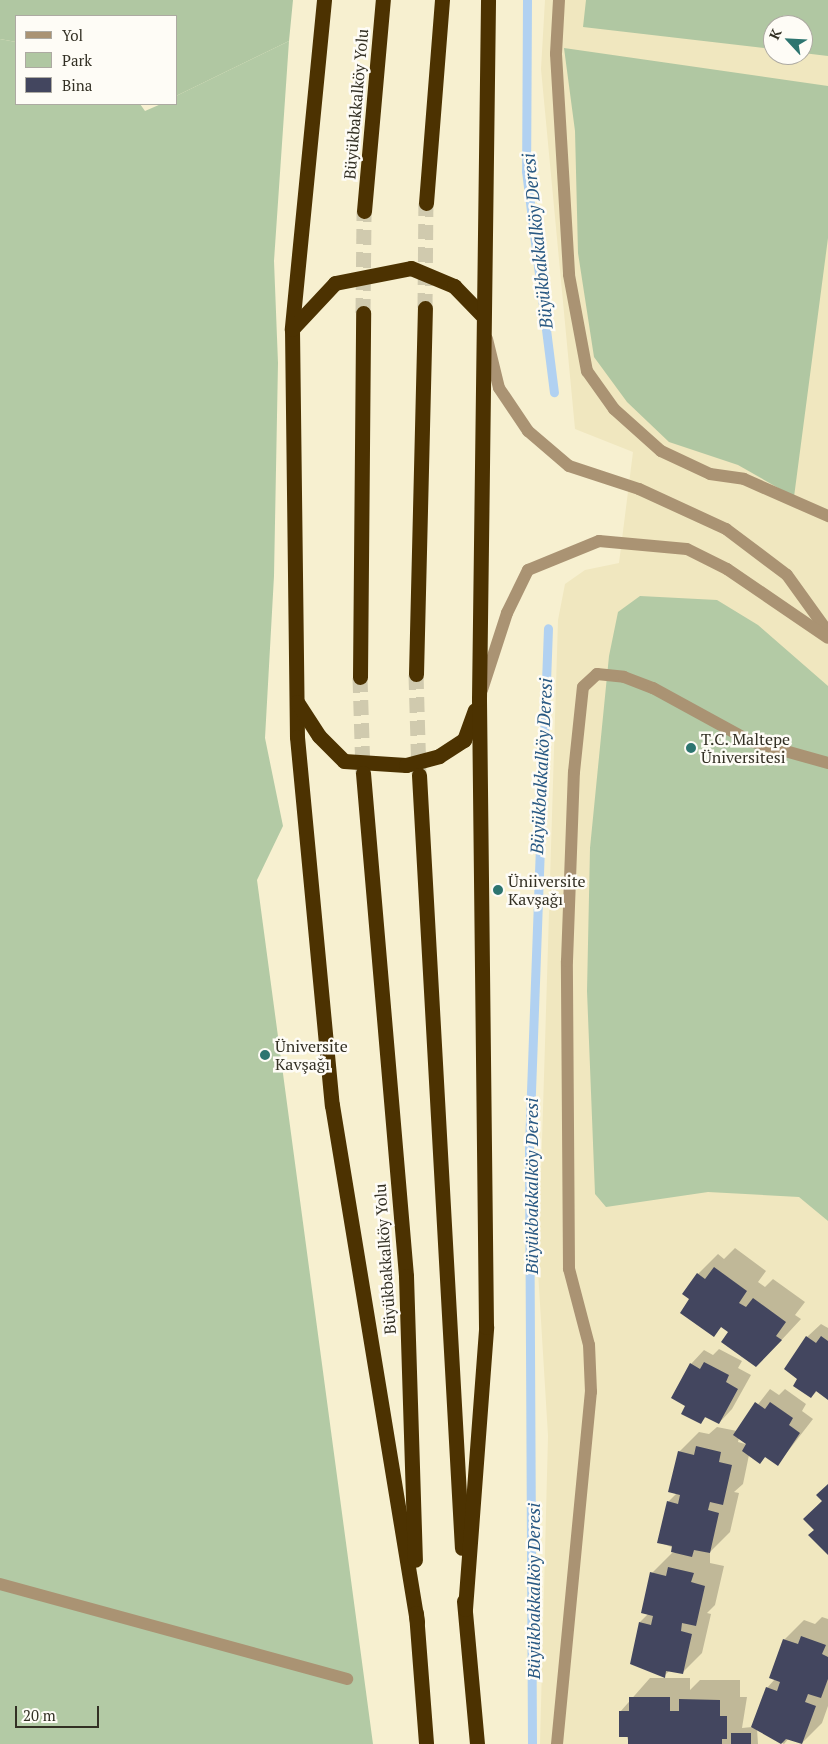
<!DOCTYPE html>
<html>
<head>
<meta charset="utf-8">
<style>
	body { margin:0 }
	#map { position:relative; width:828px; height:1744px; overflow:hidden; background:#f7f0d0; font-family:"PT Serif",serif }
	div>[style] { position:absolute }
	[style*='--x'] { left:calc(var(--x)*1px); top:calc(var(--y)*1px); width:calc(var(--w)*1px); rotate:calc(var(--a)*1deg) }
	.built>* { inset:0; background:#f0e7bf }
	.green>* { inset:0; background:#b0c7a2 }
	.forest>* { inset:0; background:#b3caa5 }
	.shadow>* { inset:0; background:#0003 }
	.stream>* { height:9px; margin:-4.5px; padding:0 4.5px; transform-origin:4.5px; border-radius:4.5px; background:#b1d1f1 }
	.building>* { inset:0; background:#43465f; transform-origin:0 0 }
	.highway-tunnel>* { height:15px; margin-top:-7.5px; transform-origin:0; background:repeating-linear-gradient(90deg,#d0caae 0 15px,transparent 0 23px) }
	.lane>* { height:12px; margin:-6px; padding:0 6px; transform-origin:6px; border-radius:6px; background:#aa9373 }
	.street>* { height:12px; margin:-6px; padding:0 6px; transform-origin:6px; border-radius:6px; background:#aa9373 }
	.highway>* { height:15px; margin:-7.5px; padding:0 7.5px; transform-origin:7.5px; border-radius:7.5px; background:#4c3201 }
	.dots>* { width:14px; height:14px; translate:-50% -50%; box-sizing:border-box; border:2px solid #fefcf6; border-radius:50% }
	span { translate:-50% -50%; white-space:nowrap; text-align:center; line-height:1.15; -webkit-text-stroke:5px #fefcf6; paint-order:stroke }
	.street-label { font-size:16px; color:#333024 }
	.poi-label { font-size:16px; color:#333024 }
	.left { translate:0 -50%; text-align:left }
	.water-label { font-size:18px; color:#295983; font-style:italic }
	.legend { position:absolute; left:15px; top:15px; width:162px; height:90px; box-sizing:border-box; background:#fefcf6; border:1px solid #adaaa2; margin:0; padding:6px 9px; list-style:none; font-size:15px; color:#333024 }
	.legend li { display:flex; align-items:center; gap:10px; height:25px }
	.legend b { width:25px; border:1px solid #adaaa2 }
	.north { position:absolute; left:763px; top:15px; width:50px; height:50px; box-sizing:border-box; background:#fefcf6; border:1px solid #adaaa2; border-radius:50%; rotate:295deg; font-size:14px; font-weight:700; line-height:20px; text-align:center; color:#333024 }
	.north::after { content:''; display:block; margin:auto; width:18px; height:22px; background:#2d7570; clip-path:polygon(50% 0,100% 100%,50% 72%,0 100%) }
	.scale { position:absolute; left:15px; top:1706px; width:84px; height:22px; box-sizing:border-box; border:2px solid #333024; border-top:0; padding-left:6px; font-size:15px; line-height:18px; white-space:nowrap; color:#333024; -webkit-text-stroke:4px #fefcf6; paint-order:stroke }
</style>
</head>
<body>
<div id="map">
	<div class="built">
		<i style="clip-path:polygon(evenodd,545px 0,828px 0,828px 1744px,540px 1744px,548px 1436px,538px 1271px,558px 620px,565px 584px,585px 570px,619px 563px,633px 452px,575px 429px,541px 69px,545px 0,773px 25px,803px 25px,803px 55px,773px 55px,773px 25px)"></i>
	</div>
	<div class="green">
		<i style="clip-path:polygon(0 0,293px 0,289px 41px,176px 96px,176px 16px,16px 16px,16px 42px,0 39px)"></i>
		<i style="clip-path:polygon(586px 0,828px 0,828px 56px,803px 53px,803px 25px,773px 25px,773px 49px,583px 27px)"></i>
		<i style="clip-path:polygon(564px 48px,828px 86px,828px 238px,794px 497px,738px 465px,669px 442px,627px 402px,594px 357px,578px 253px,575px 131px)"></i>
	</div>
	<div class="forest">
		<i style="clip-path:polygon(0 39px,16px 42px,16px 104px,140px 104px,145px 111px,161px 104px,176px 104px,176px 96px,289px 41px,274px 261px,278px 363px,274px 576px,265px 738px,283px 826px,257px 880px,373px 1744px,0 1744px)"></i>
		<i style="clip-path:polygon(640px 596px,717px 600px,758px 625px,828px 686px,828px 1221px,799px 1197px,708px 1192px,606px 1207px,595px 1194px,587px 991px,590px 848px,609px 656px,618px 612px)"></i>
	</div>
	<div class="shadow">
		<i style="clip-path:polygon(735px 1248px,766px 1271px,758px 1282px,765px 1287px,773px 1279px,805px 1302px,795px 1315px,801px 1319px,776px 1346px,722px 1326px,713px 1335px,691px 1299px,698px 1274px,718px 1254px,724px 1259px)"></i>
		<i style="clip-path:polygon(821px 1324px,828px 1328px,828px 1398px,817px 1391px,811px 1397px,799px 1379px,807px 1337px)"></i>
		<i style="clip-path:polygon(719px 1349px,742px 1361px,738px 1368px,751px 1375px,732px 1409px,719px 1423px,707px 1416px,701px 1422px,687px 1406px,691px 1364px,704px 1350px,713px 1355px)"></i>
		<i style="clip-path:polygon(evenodd,770px 1389px,779px 1395px,785px 1389px,806px 1404px,802px 1411px,813px 1419px,778px 1464px,766px 1456px,760px 1462px,749px 1455px,743px 1484px,734px 1492px,739px 1493px,730px 1532px,710px 1552px,710px 1563px,724px 1566px,715px 1605px,707px 1613px,711px 1614px,702px 1653px,682px 1673px,670px 1670px,664px 1676px,640px 1622px,649px 1613px,652px 1573px,672px 1553px,685px 1552px,658px 1542px,668px 1502px,677px 1493px,679px 1452px,699px 1432px,709px 1434px,717px 1427px,737px 1431px,770px 1389px,739px 1438px,749px 1445px,738px 1442px,739px 1438px)"></i>
		<i style="clip-path:polygon(822px 1617px,828px 1619px,828px 1706px,822px 1723px,802px 1743px,789px 1738px,784px 1744px,757px 1729px,758px 1744px,629px 1744px,620px 1712px,650px 1678px,690px 1678px,690px 1690px,700px 1680px,740px 1680px,740px 1697px,747px 1697px,742px 1728px,752px 1727px,767px 1688px,775px 1679px,784px 1640px,804px 1620px,815px 1624px)"></i>
	</div>
	<div class="stream">
		<i style="--x:527;--y:0;--w:171;--a:90.3"></i>
		<i style="--x:526;--y:171;--w:223;--a:82.8"></i>
		<i style="--x:532;--y:1744;--w:598;--a:-90.29"></i>
		<i style="--x:529;--y:1146;--w:518;--a:-87.9"></i>
	</div>
	<div class="building">
		<i style="clip-path:polygon(714px 1267px,747px 1291px,739px 1303px,746px 1307px,753px 1298px,786px 1322px,776px 1336px,782px 1340px,756px 1367px,721px 1342px,728px 1332px,721px 1327px,714px 1337px,680px 1313px,689px 1299px,682px 1294px,697px 1273px,705px 1279px)"></i>
		<i style="clip-path:polygon(806px 1336px,816px 1343px,821px 1336px,828px 1341px,828px 1400px,816px 1391px,811px 1398px,793px 1386px,797px 1379px,784px 1369px)"></i>
		<i style="clip-path:polygon(704px 1362px,729px 1375px,726px 1382px,738px 1389px,719px 1424px,705px 1417px,701px 1424px,681px 1414px,685px 1406px,671px 1398px,690px 1363px,700px 1369px)"></i>
		<i style="clip-path:polygon(755px 1402px,765px 1409px,770px 1402px,793px 1418px,789px 1425px,800px 1433px,778px 1466px,765px 1457px,760px 1464px,742px 1451px,746px 1444px,733px 1435px)"></i>
		<i style="clip-path:polygon(696px 1446px,721px 1452px,719px 1462px,732px 1465px,723px 1505px,710px 1502px,708px 1510px,719px 1513px,710px 1553px,694px 1550px,692px 1557px,671px 1552px,672px 1546px,657px 1543px,667px 1501px,678px 1504px,680px 1495px,668px 1492px,678px 1451px,694px 1455px)"></i>
		<i style="clip-path:polygon(828px 1484px,828px 1555px,808px 1535px,814px 1530px,803px 1519px,822px 1501px,816px 1495px)"></i>
		<i style="clip-path:polygon(668px 1567px,694px 1573px,691px 1582px,705px 1586px,696px 1626px,682px 1623px,681px 1631px,692px 1634px,683px 1674px,666px 1671px,665px 1678px,630px 1664px,639px 1622px,651px 1625px,653px 1616px,641px 1613px,650px 1572px,666px 1576px)"></i>
		<i style="clip-path:polygon(801px 1636px,826px 1645px,822px 1654px,828px 1657px,828px 1679px,821px 1698px,808px 1694px,805px 1702px,816px 1706px,802px 1744px,786px 1739px,781px 1744px,751px 1727px,766px 1687px,777px 1691px,780px 1682px,769px 1678px,783px 1639px,798px 1644px)"></i>
		<i style="clip-path:polygon(629px 1697px,670px 1697px,670px 1711px,679px 1711px,679px 1699px,720px 1700px,720px 1716px,727px 1716px,727px 1739px,722px 1739px,722px 1744px,628px 1744px,628px 1737px,619px 1737px,619px 1711px,629px 1711px)"></i>
		<i style="left:751px;top:1733px;width:11px;height:20px;rotate:90deg"></i>
	</div>
	<div class="highway-tunnel">
		<i style="--x:425;--y:308;--w:105;--a:-89.5"></i>
		<i style="--x:363;--y:313;--w:102;--a:-89.4"></i>
		<i style="--x:416;--y:674;--w:100;--a:88.3"></i>
		<i style="--x:360;--y:677;--w:96;--a:88.2"></i>
	</div>
	<div class="lane">
		<i style="--x:559;--y:0;--w:54;--a:93.2"></i>
		<i style="--x:556;--y:54;--w:221;--a:86.6"></i>
		<i style="--x:569;--y:275;--w:98;--a:79.4"></i>
		<i style="--x:587;--y:371;--w:47;--a:54.6"></i>
		<i style="--x:614;--y:409;--w:63;--a:41.8"></i>
		<i style="--x:661;--y:451;--w:54;--a:25.1"></i>
		<i style="--x:710;--y:474;--w:34;--a:8"></i>
		<i style="--x:744;--y:479;--w:92;--a:23.8"></i>
		<i style="--x:557;--y:1744;--w:354;--a:-84.5"></i>
		<i style="--x:591;--y:1392;--w:47;--a:-92.4"></i>
		<i style="--x:589;--y:1345;--w:79;--a:-104.7"></i>
		<i style="--x:569;--y:1269;--w:308;--a:-90.4"></i>
		<i style="--x:567;--y:961;--w:189;--a:-87.9"></i>
		<i style="--x:574;--y:772;--w:85;--a:-84"></i>
		<i style="--x:583;--y:687;--w:19;--a:-43"></i>
		<i style="--x:597;--y:674;--w:27;--a:6"></i>
		<i style="--x:624;--y:677;--w:31;--a:21"></i>
		<i style="--x:653;--y:688;--w:111;--a:28.7"></i>
		<i style="--x:750;--y:741;--w:81;--a:15.8"></i>
	</div>
	<div class="street">
		<i style="--x:487;--y:339;--w:50;--a:76.2"></i>
		<i style="--x:499;--y:388;--w:52;--a:56"></i>
		<i style="--x:528;--y:431;--w:54;--a:40.5"></i>
		<i style="--x:569;--y:466;--w:74;--a:18.2"></i>
		<i style="--x:639;--y:489;--w:96;--a:24.7"></i>
		<i style="--x:726;--y:529;--w:76;--a:37"></i>
		<i style="--x:787;--y:575;--w:70;--a:54.3"></i>
		<i style="--x:482;--y:690;--w:81;--a:-72"></i>
		<i style="--x:507;--y:613;--w:48;--a:-64"></i>
		<i style="--x:528;--y:570;--w:77;--a:-22.2"></i>
		<i style="--x:599;--y:541;--w:88;--a:5.2"></i>
		<i style="--x:687;--y:549;--w:45;--a:26.6"></i>
		<i style="--x:727;--y:569;--w:122;--a:34.3"></i>
		<i style="--x:0;--y:1584;--w:360;--a:15.3"></i>
	</div>
	<div class="highway">
		<i style="--x:324;--y:0;--w:331;--a:95.6"></i>
		<i style="--x:292;--y:329;--w:408;--a:89.3"></i>
		<i style="--x:297;--y:737;--w:370;--a:84.6"></i>
		<i style="--x:332;--y:1105;--w:524;--a:80.66"></i>
		<i style="--x:426;--y:203;--w:204;--a:-85.5"></i>
		<i style="--x:364;--y:211;--w:212;--a:-84.9"></i>
		<i style="--x:292;--y:329;--w:63;--a:-46.9"></i>
		<i style="--x:335;--y:283;--w:77;--a:-11.2"></i>
		<i style="--x:411;--y:268;--w:47;--a:22.7"></i>
		<i style="--x:454;--y:286;--w:39;--a:46"></i>
		<i style="--x:416;--y:674;--w:366;--a:-88.6"></i>
		<i style="--x:360;--y:677;--w:364;--a:-89.5"></i>
		<i style="--x:297;--y:702;--w:40;--a:57.1"></i>
		<i style="--x:319;--y:736;--w:35;--a:45"></i>
		<i style="--x:344;--y:761;--w:62;--a:3.7"></i>
		<i style="--x:406;--y:765;--w:34;--a:-15"></i>
		<i style="--x:439;--y:756;--w:30;--a:-33"></i>
		<i style="--x:464;--y:740;--w:32;--a:-70"></i>
		<i style="--x:363;--y:773;--w:505;--a:85.11"></i>
		<i style="--x:406;--y:1276;--w:284;--a:88.2"></i>
		<i style="--x:419;--y:775;--w:774;--a:86.82"></i>
		<i style="--x:464;--y:1601;--w:144;--a:84.8"></i>
		<i style="--x:465;--y:1609;--w:283;--a:-85.7"></i>
		<i style="--x:486;--y:1327;--w:628;--a:-90.64"></i>
		<i style="--x:479;--y:699;--w:699;--a:-89.26"></i>
		<i style="--x:416;--y:1613;--w:131;--a:85.6"></i>
	</div>
	<div class="dots">
		<i style="left:691px;top:748px;background:#2d7570"></i>
		<i style="left:498px;top:890px;background:#2d7570"></i>
		<i style="left:265px;top:1055px;background:#2d7570"></i>
	</div>
	<div class="street-label">
		<span style="left:356px;top:104px;rotate:-85deg">Büyükbakkalköy Yolu</span>
		<span style="left:385px;top:1259px;rotate:-94deg">Büyükbakkalköy Yolu</span>
	</div>
	<div class="poi-label">
		<span class="left" style="left:701px;top:748px">T.C. Maltepe<br>Üniversitesi</span>
		<span class="left" style="left:508px;top:890px">Üniiversite<br>Kavşağı</span>
		<span class="left" style="left:275px;top:1055px">Üniversite<br>Kavşağı</span>
	</div>
	<div class="water-label">
		<span style="left:537px;top:241px;rotate:-96deg">Büyükbakkalköy Deresi</span>
		<span style="left:541px;top:766px;rotate:-87deg">Büyükbakkalköy Deresi</span>
		<span style="left:531px;top:1186px;rotate:-90deg">Büyükbakkalköy Deresi</span>
		<span style="left:533px;top:1591px;rotate:-90deg">Büyükbakkalköy Deresi</span>
	</div>
	<ul class="legend">
	<li><b style="height:6px;background:#aa9373"></b>Yol</li>
	<li><b style="height:14px;background:#b0c7a2"></b>Park</li>
	<li><b style="height:14px;background:#43465f"></b>Bina</li>
	</ul>
	<div class="north">K</div>
	<div class="scale">20 m</div>
</div>
</body>
</html>
